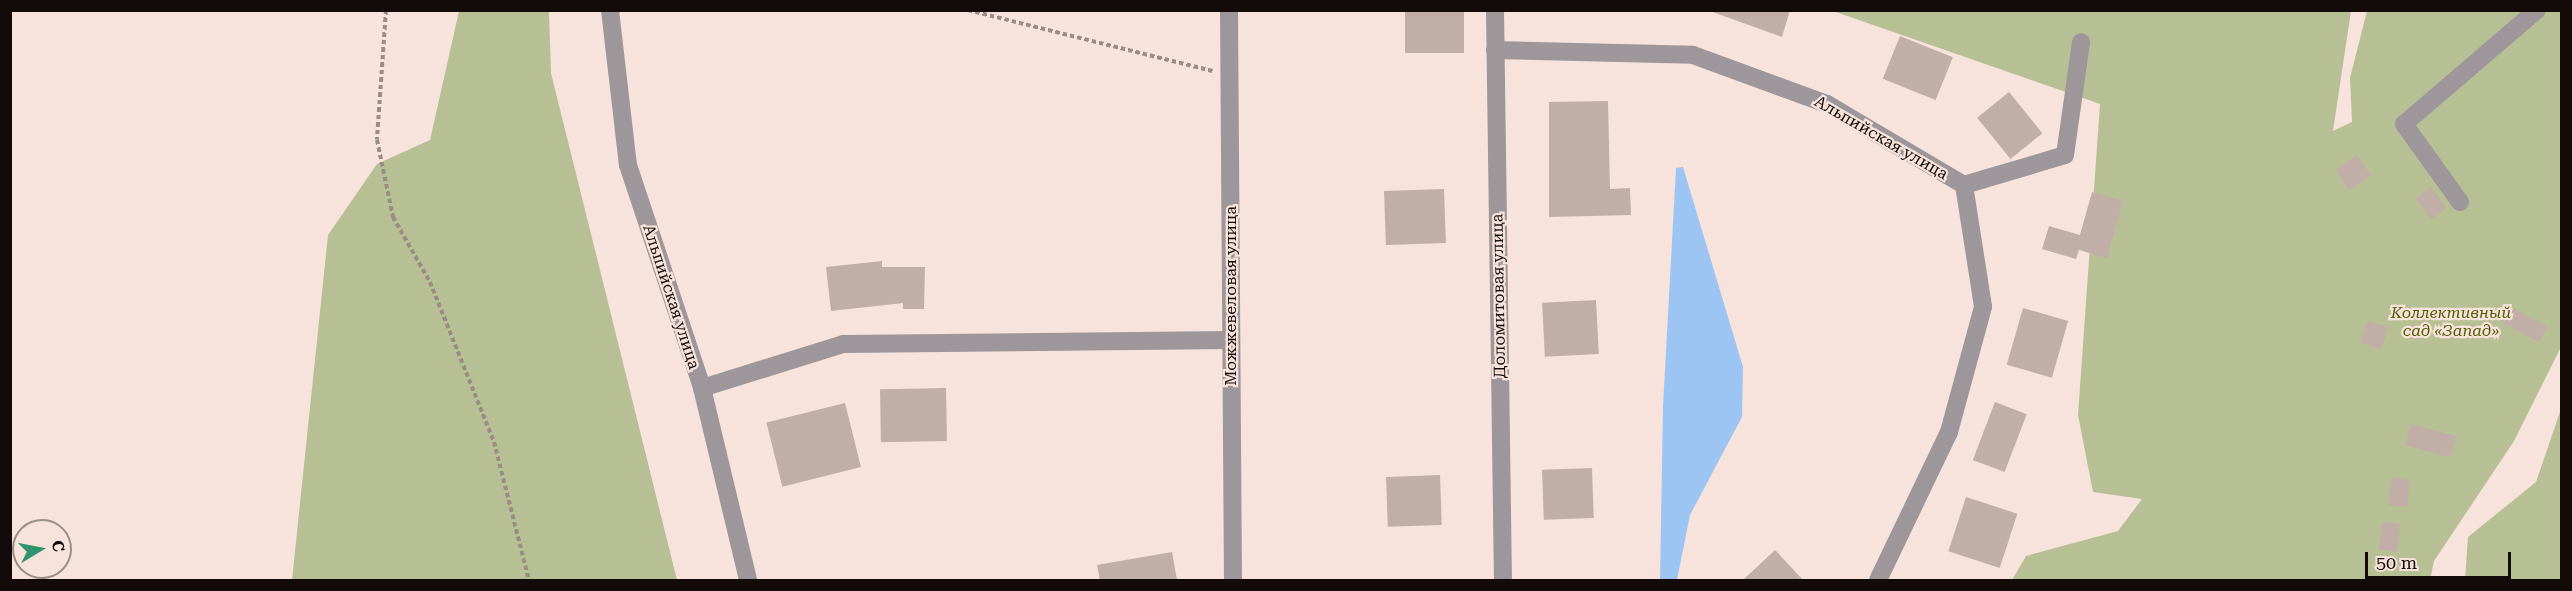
<!DOCTYPE html>
<html>
<head>
<meta charset="utf-8">
<style>
	body { margin:0 }
	#map { position:relative; width:2572px; height:591px; overflow:hidden; background:#f7e3dc; font-family:"Roboto Serif",serif }
	div>[style] { position:absolute }
	[style*='--x'] { left:calc(var(--x)*1px); top:calc(var(--y)*1px); width:calc(var(--w)*1px); rotate:calc(var(--a)*1deg) }
	.green>* { inset:0; background:#b7c094 }
	.water>* { inset:0; background:#9dc5f4 }
	.building>* { inset:0; background:#c1aea7; transform-origin:0 0 }
	.path>* { height:4px; margin-top:-2px; transform-origin:0; background:repeating-linear-gradient(90deg,#9a8b86 0 4.5px,transparent 0 7.5px) }
	.minor>* { height:18px; margin:-9px; padding:0 9px; transform-origin:9px; border-radius:9px; background:#9d969a }
	span { translate:-50% -50%; white-space:nowrap; text-align:center; line-height:1.15; -webkit-text-stroke:4.5px #f7e3dc; paint-order:stroke }
	.street-label { font-size:16px; color:#120b09 }
	.park-label { font-size:16px; color:#525e04; font-style:italic }
	.frame { position:absolute; inset:0; border:12px solid #120b09; pointer-events:none }
	.north { position:absolute; left:12px; top:519px; width:60px; height:60px; box-sizing:border-box; background:#f7e3dc; border:2px solid #9b8d88; border-radius:50%; rotate:80deg; font-size:16px; font-weight:700; line-height:24px; text-align:center; color:#120b09 }
	.north::after { content:''; display:block; margin:auto; width:21px; height:27px; background:#32946e; clip-path:polygon(50% 0,100% 100%,50% 72%,0 100%) }
	.scale { position:absolute; left:2365px; top:552px; width:146px; height:27px; box-sizing:border-box; border:3px solid #120b09; border-top:0; padding-left:8px; font-size:18px; line-height:21px; white-space:nowrap; color:#120b09; -webkit-text-stroke:4px #f7e3dc; paint-order:stroke }
</style>
</head>
<body>
<div id="map">
	<div class="green">
		<i style="clip-path:polygon(459px 11px,549px 11px,551px 73px,677px 580px,292px 580px,328px 235px,377px 164px,430px 140px)"></i>
		<i style="clip-path:polygon(1833px 11px,2351px 11px,2333px 131px,2352px 122px,2350px 78px,2367px 11px,2561px 11px,2561px 347px,2514px 441px,2434px 561px,2430px 580px,2012px 580px,2026px 556px,2118px 531px,2142px 499px,2093px 492px,2078px 415px,2100px 104px)"></i>
		<i style="clip-path:polygon(2561px 409px,2561px 580px,2465px 580px,2468px 537px,2536px 482px)"></i>
	</div>
	<div class="water">
		<i style="clip-path:polygon(1683px 167px,1743px 367px,1742px 417px,1690px 515px,1677px 580px,1660px 580px,1663px 406px,1676px 168px)"></i>
	</div>
	<div class="building">
		<i style="left:1405px;top:10px;width:59px;height:43px"></i>
		<i style="clip-path:polygon(1707px 10px,1790px 10px,1782px 37px)"></i>
		<i style="left:1900px;top:36px;width:57px;height:46px;rotate:22deg"></i>
		<i style="left:2009px;top:92px;width:53px;height:41px;rotate:51deg"></i>
		<i style="clip-path:polygon(1608px 101px,1610px 189px,1630px 188px,1631px 215px,1549px 217px,1549px 102px)"></i>
		<i style="left:2357px;top:155px;width:25px;height:26px;rotate:56deg"></i>
		<i style="left:2431px;top:187px;width:26px;height:19px;rotate:54deg"></i>
		<i style="left:1444px;top:189px;width:54px;height:60px;rotate:88deg"></i>
		<i style="clip-path:polygon(2092px 192px,2123px 201px,2107px 258px,2079px 250px,2076px 259px,2042px 249px,2049px 226px,2080px 235px)"></i>
		<i style="clip-path:polygon(882px 261px,882px 267px,925px 267px,924px 309px,903px 309px,903px 303px,831px 311px,826px 267px)"></i>
		<i style="left:1596px;top:300px;width:54px;height:54px;rotate:87deg"></i>
		<i style="left:2510px;top:307px;width:42px;height:18px;rotate:27deg"></i>
		<i style="left:2023px;top:308px;width:47px;height:59px;rotate:16deg"></i>
		<i style="left:2367px;top:321px;width:22px;height:23px;rotate:16deg"></i>
		<i style="left:946px;top:388px;width:53px;height:66px;rotate:89deg"></i>
		<i style="left:1995px;top:402px;width:34px;height:62px;rotate:21deg"></i>
		<i style="left:845px;top:403px;width:66px;height:81px;rotate:76deg"></i>
		<i style="left:2411px;top:424px;width:47px;height:22px;rotate:15deg"></i>
		<i style="left:1592px;top:468px;width:50px;height:50px;rotate:88deg"></i>
		<i style="left:1440px;top:475px;width:50px;height:54px;rotate:88deg"></i>
		<i style="left:2391px;top:478px;width:19px;height:27px;rotate:6deg"></i>
		<i style="left:1966px;top:497px;width:54px;height:57px;rotate:18deg"></i>
		<i style="left:2382px;top:522px;width:18px;height:28px;rotate:6deg"></i>
		<i style="clip-path:polygon(1775px 550px,1803px 580px,1743px 580px)"></i>
		<i style="clip-path:polygon(1172px 552px,1177px 580px,1100px 580px,1097px 565px)"></i>
	</div>
	<div class="path">
		<i style="--x:386;--y:10;--w:130;--a:94"></i>
		<i style="--x:377;--y:140;--w:79;--a:78.3"></i>
		<i style="--x:393;--y:217;--w:75;--a:60.4"></i>
		<i style="--x:430;--y:282;--w:172;--a:68.2"></i>
		<i style="--x:494;--y:442;--w:142;--a:75.8"></i>
		<i style="--x:968;--y:10;--w:252;--a:14"></i>
	</div>
	<div class="minor">
		<i style="--x:610;--y:10;--w:156;--a:83.4"></i>
		<i style="--x:628;--y:165;--w:235;--a:71.6"></i>
		<i style="--x:702;--y:388;--w:197;--a:76.5"></i>
		<i style="--x:1229;--y:10;--w:570;--a:89.6"></i>
		<i style="--x:1495;--y:10;--w:570;--a:89.2"></i>
		<i style="--x:1495;--y:50;--w:198;--a:1.4"></i>
		<i style="--x:1693;--y:55;--w:143;--a:20.1"></i>
		<i style="--x:1827;--y:104;--w:159;--a:30.6"></i>
		<i style="--x:1964;--y:185;--w:123;--a:81.1"></i>
		<i style="--x:1983;--y:307;--w:130;--a:105.2"></i>
		<i style="--x:1949;--y:432;--w:164;--a:115.6"></i>
		<i style="--x:1964;--y:185;--w:105;--a:-16.5"></i>
		<i style="--x:2065;--y:155;--w:114;--a:-81.9"></i>
		<i style="--x:2460;--y:202;--w:96;--a:-125.7"></i>
		<i style="--x:2404;--y:124;--w:175;--a:-40.6"></i>
		<i style="--x:702;--y:388;--w:148;--a:-17.3"></i>
		<i style="--x:843;--y:344;--w:388;--a:-0.6"></i>
	</div>
	<div class="street-label">
		<span style="left:1881px;top:138px;rotate:30deg">Альпийская улица</span>
		<span style="left:1231px;top:296px;rotate:-90deg">Можжевеловая улица</span>
		<span style="left:1499px;top:296px;rotate:-91deg">Доломитовая улица</span>
		<span style="left:671px;top:297px;rotate:72deg">Альпийская улица</span>
	</div>
	<div class="park-label">
		<span style="left:2451px;top:322px">Коллективный<br>сад «Запад»</span>
	</div>
	<div class="frame"></div>
	<div class="north">С</div>
	<div class="scale">50 m</div>
</div>
</body>
</html>
